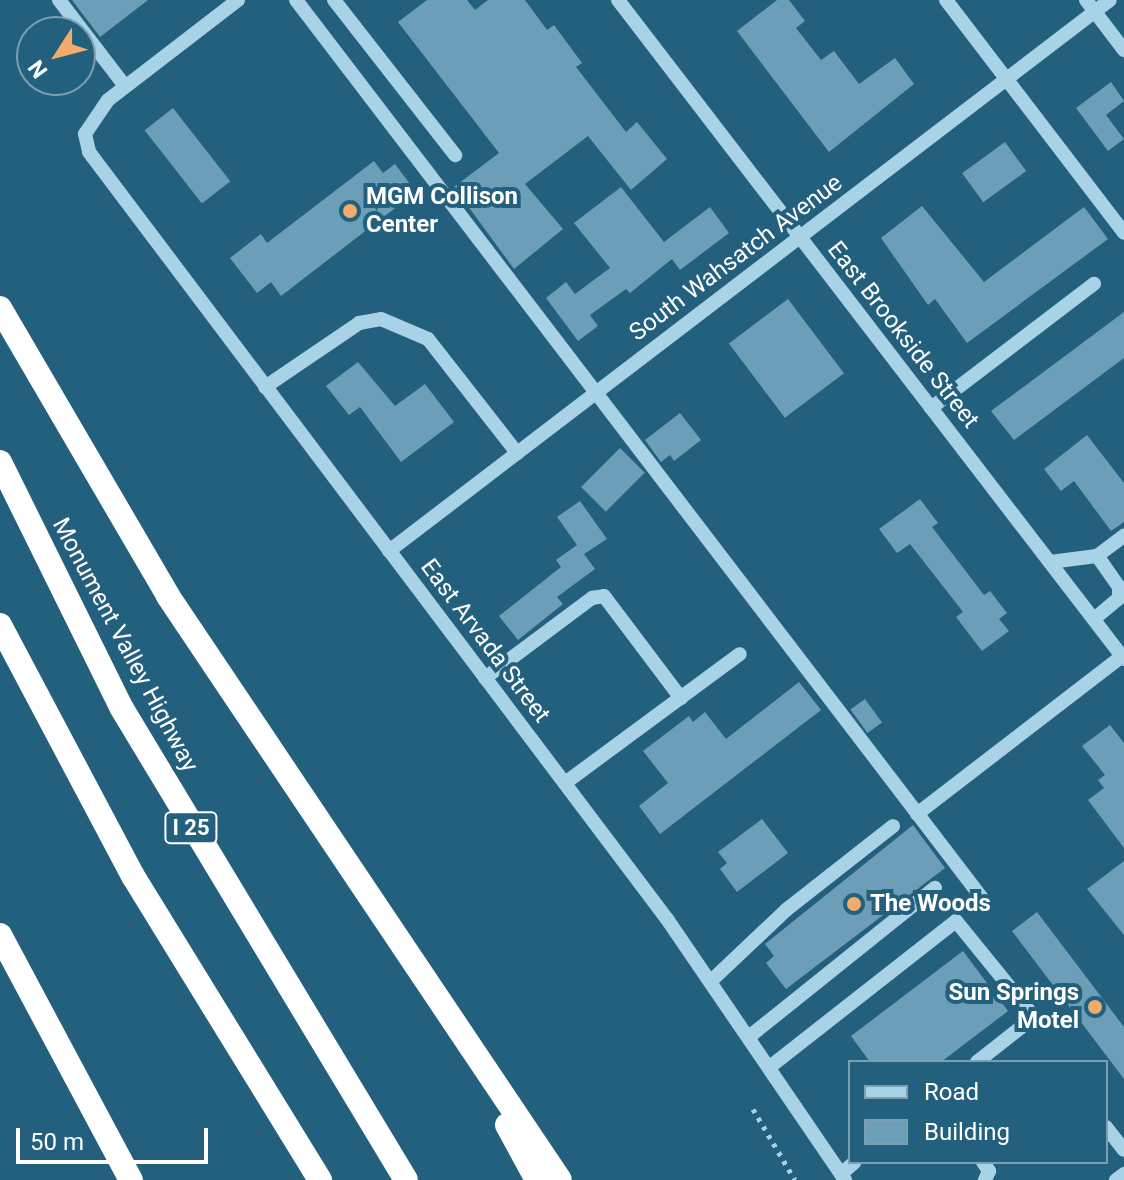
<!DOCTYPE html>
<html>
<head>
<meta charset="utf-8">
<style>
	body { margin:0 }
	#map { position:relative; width:1124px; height:1180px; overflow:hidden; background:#23607e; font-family:Roboto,sans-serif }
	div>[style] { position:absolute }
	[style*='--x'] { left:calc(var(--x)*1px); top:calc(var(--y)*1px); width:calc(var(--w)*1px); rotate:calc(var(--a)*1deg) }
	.building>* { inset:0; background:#6c9fb7; transform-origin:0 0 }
	.path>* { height:5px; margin-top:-2.5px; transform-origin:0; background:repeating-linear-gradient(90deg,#a8d2e6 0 4px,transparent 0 10px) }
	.minor>* { height:14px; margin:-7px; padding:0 7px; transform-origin:7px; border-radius:7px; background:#a8d2e6 }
	.highway>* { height:24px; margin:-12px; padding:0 12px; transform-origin:12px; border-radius:12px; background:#fff }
	.dots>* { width:22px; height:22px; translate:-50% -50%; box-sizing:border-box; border:4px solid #23607e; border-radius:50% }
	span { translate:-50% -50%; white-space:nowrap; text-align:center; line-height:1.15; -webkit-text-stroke:8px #23607e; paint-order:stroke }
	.shield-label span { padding:2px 6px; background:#23607e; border:2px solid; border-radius:6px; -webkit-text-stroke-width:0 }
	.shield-label { font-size:22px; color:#fff; font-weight:700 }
	.poi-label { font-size:24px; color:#fff; font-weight:700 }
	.left { translate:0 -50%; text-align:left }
	.right { translate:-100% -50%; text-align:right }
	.street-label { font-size:24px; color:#fff }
	.legend { position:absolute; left:848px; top:1060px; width:260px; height:104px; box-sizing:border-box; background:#23607e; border:2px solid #7ba0b2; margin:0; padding:10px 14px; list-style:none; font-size:24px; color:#fff }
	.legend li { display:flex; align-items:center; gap:16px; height:40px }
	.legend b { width:40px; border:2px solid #7ba0b2 }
	.north { position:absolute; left:16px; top:16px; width:80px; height:80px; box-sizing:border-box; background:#23607e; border:2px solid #7ba0b2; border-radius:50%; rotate:234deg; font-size:22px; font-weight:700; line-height:32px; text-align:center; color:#fff }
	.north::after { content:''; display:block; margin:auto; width:28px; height:36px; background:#f1ac6b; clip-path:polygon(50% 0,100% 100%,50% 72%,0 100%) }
	.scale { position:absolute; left:16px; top:1128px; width:192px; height:36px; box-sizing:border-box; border:4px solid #fff; border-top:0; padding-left:10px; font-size:24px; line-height:28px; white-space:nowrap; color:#fff; -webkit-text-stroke:6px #23607e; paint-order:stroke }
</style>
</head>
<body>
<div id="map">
	<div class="building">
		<i style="clip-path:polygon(72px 0,148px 0,100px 37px)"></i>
		<i style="clip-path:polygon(427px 0,467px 0,475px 10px,488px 0,525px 0,547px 30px,554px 25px,582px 63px,576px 67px,626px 132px,637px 122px,667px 159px,631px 190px,588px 136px,525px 184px,563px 229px,514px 269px,454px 187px,499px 153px,398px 22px)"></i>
		<i style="clip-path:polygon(777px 0,789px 0,805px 21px,796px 28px,821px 60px,834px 51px,859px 84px,895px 58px,914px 84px,829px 152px,737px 31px)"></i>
		<i style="clip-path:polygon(1111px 82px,1124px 101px,1106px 115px,1124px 139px,1108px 151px,1076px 108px)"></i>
		<i style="left:173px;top:108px;width:93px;height:36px;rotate:52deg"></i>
		<i style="left:1005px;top:142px;width:36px;height:53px;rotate:54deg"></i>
		<i style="clip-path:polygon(374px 161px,383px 173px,395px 164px,416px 192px,281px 296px,271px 282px,257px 293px,230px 258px,261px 234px,267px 243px)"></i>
		<i style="clip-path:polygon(621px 187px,664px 242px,710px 207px,729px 233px,680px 270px,672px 259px,630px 293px,626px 289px,590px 315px,598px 326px,578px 341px,546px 298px,566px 282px,575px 294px,610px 268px,574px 223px)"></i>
		<i style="clip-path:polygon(922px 206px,984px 282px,1084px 207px,1108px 239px,967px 343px,935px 299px,928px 305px,881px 238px)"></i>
		<i style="left:788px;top:299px;width:93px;height:74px;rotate:53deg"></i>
		<i style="clip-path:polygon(1124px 312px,1124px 358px,1014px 440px,991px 411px)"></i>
		<i style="clip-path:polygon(358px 362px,395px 406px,425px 384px,454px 422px,401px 462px,360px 407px,349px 415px,326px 386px)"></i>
		<i style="clip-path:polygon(680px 413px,701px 440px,674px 461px,670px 455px,661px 462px,645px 440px)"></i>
		<i style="clip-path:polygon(1087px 435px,1124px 483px,1124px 522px,1111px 531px,1074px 481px,1061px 491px,1044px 469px)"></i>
		<i style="left:620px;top:448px;width:35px;height:55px;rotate:45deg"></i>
		<i style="clip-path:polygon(920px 499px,938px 523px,932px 527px,984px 595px,990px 591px,1007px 613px,999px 619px,1009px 631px,982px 651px,956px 617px,963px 612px,910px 544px,897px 553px,879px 529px)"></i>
		<i style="clip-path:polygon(580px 501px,607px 539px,584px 554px,595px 569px,557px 597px,563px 604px,518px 640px,499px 616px,561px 567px,556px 560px,577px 545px,557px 517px)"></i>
		<i style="clip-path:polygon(799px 682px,821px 710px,660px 834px,639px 806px,668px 783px,643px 751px,689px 716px,693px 722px,705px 712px,726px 739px)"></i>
		<i style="left:865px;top:699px;width:29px;height:18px;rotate:54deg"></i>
		<i style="clip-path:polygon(1110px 725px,1124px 743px,1124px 848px,1088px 800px,1104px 788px,1098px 780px,1105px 775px,1082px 746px)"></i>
		<i style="clip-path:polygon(762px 819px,788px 853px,737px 892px,720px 869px,727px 863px,718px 852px)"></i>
		<i style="clip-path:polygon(913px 825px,945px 868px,786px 989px,766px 963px,774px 956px,765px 944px)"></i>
		<i style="clip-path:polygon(1124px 861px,1124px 935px,1087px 889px)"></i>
		<i style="clip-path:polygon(1037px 912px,1124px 1027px,1124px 1079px,1012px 931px)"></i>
		<i style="clip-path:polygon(963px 951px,1008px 1011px,941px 1062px,870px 1062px,851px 1036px)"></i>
	</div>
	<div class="path">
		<i style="--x:753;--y:1109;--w:82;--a:59.4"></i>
	</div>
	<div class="minor">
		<i style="--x:59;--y:0;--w:108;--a:52.5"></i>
		<i style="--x:238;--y:0;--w:164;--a:142.4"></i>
		<i style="--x:108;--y:100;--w:41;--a:124.1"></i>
		<i style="--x:85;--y:134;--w:18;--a:77"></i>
		<i style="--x:89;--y:152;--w:960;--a:53"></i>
		<i style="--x:667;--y:919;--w:316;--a:55.7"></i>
		<i style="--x:296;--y:0;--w:1135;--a:52.63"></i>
		<i style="--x:334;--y:0;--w:197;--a:52"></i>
		<i style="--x:618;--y:0;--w:831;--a:52.48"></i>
		<i style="--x:946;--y:0;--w:293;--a:52.6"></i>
		<i style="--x:1086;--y:0;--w:63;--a:52.8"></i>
		<i style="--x:265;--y:387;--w:114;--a:-34.2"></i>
		<i style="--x:359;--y:323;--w:22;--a:-10"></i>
		<i style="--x:381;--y:319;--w:51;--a:23.1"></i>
		<i style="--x:428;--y:339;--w:145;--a:52"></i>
		<i style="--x:931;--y:408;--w:205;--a:-37.3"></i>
		<i style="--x:389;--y:551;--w:907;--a:-37.39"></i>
		<i style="--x:1050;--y:562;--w:47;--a:-7.3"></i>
		<i style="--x:1097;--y:556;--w:34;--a:-37"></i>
		<i style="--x:1094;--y:619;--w:33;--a:-40"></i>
		<i style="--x:1119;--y:598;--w:11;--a:-90"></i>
		<i style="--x:1119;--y:587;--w:38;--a:-125"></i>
		<i style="--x:485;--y:678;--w:134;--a:-36.8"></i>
		<i style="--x:592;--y:598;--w:12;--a:-9"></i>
		<i style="--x:604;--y:596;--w:128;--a:53"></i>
		<i style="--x:565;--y:783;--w:217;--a:-36.4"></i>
		<i style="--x:917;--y:814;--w:259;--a:-37.6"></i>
		<i style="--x:711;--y:981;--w:103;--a:-43.4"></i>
		<i style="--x:786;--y:910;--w:136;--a:-38.1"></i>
		<i style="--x:750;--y:1036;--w:237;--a:-38.7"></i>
		<i style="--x:771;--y:1066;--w:235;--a:-38.1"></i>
		<i style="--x:956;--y:921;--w:124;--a:50.9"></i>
		<i style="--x:1034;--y:1017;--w:73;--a:141.7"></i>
		<i style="--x:1106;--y:1127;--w:29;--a:52"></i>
		<i style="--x:983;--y:1162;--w:11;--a:56"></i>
		<i style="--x:989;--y:1171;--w:10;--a:114"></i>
		<i style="--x:841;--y:1174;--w:18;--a:-41"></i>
		<i style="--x:1116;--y:1180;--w:10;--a:-37"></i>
	</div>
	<div class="highway">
		<i style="--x:0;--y:308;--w:333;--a:59.7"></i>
		<i style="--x:168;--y:596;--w:703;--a:56.13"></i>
		<i style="--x:0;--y:462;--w:273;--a:63.7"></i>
		<i style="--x:121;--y:707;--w:552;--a:58.93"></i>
		<i style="--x:0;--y:625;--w:284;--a:62.1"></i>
		<i style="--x:133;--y:876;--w:357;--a:58.4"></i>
		<i style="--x:0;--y:935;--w:278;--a:61.9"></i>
		<i style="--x:507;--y:1125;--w:63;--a:61.4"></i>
	</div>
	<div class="dots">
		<i style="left:350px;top:211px;background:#f1ac6b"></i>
		<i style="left:854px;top:904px;background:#f1ac6b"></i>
		<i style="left:1095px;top:1007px;background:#f1ac6b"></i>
	</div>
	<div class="shield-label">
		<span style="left:191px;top:828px">I 25</span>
	</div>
	<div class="poi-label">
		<span class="left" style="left:366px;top:211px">MGM Collison<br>Center</span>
		<span class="left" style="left:870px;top:904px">The Woods</span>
		<span class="right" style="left:1079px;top:1007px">Sun Springs<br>Motel</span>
	</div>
	<div class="street-label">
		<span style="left:736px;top:258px;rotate:-37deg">South Wahsatch Avenue</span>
		<span style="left:903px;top:335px;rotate:52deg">East Brookside Street</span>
		<span style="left:485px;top:641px;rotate:53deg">East Arvada Street</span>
		<span style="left:125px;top:645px;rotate:62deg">Monument Valley Highway</span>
	</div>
	<ul class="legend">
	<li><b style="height:10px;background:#a8d2e6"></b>Road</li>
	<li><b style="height:22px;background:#6c9fb7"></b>Building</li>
	</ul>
	<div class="north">N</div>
	<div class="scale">50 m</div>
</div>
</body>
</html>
